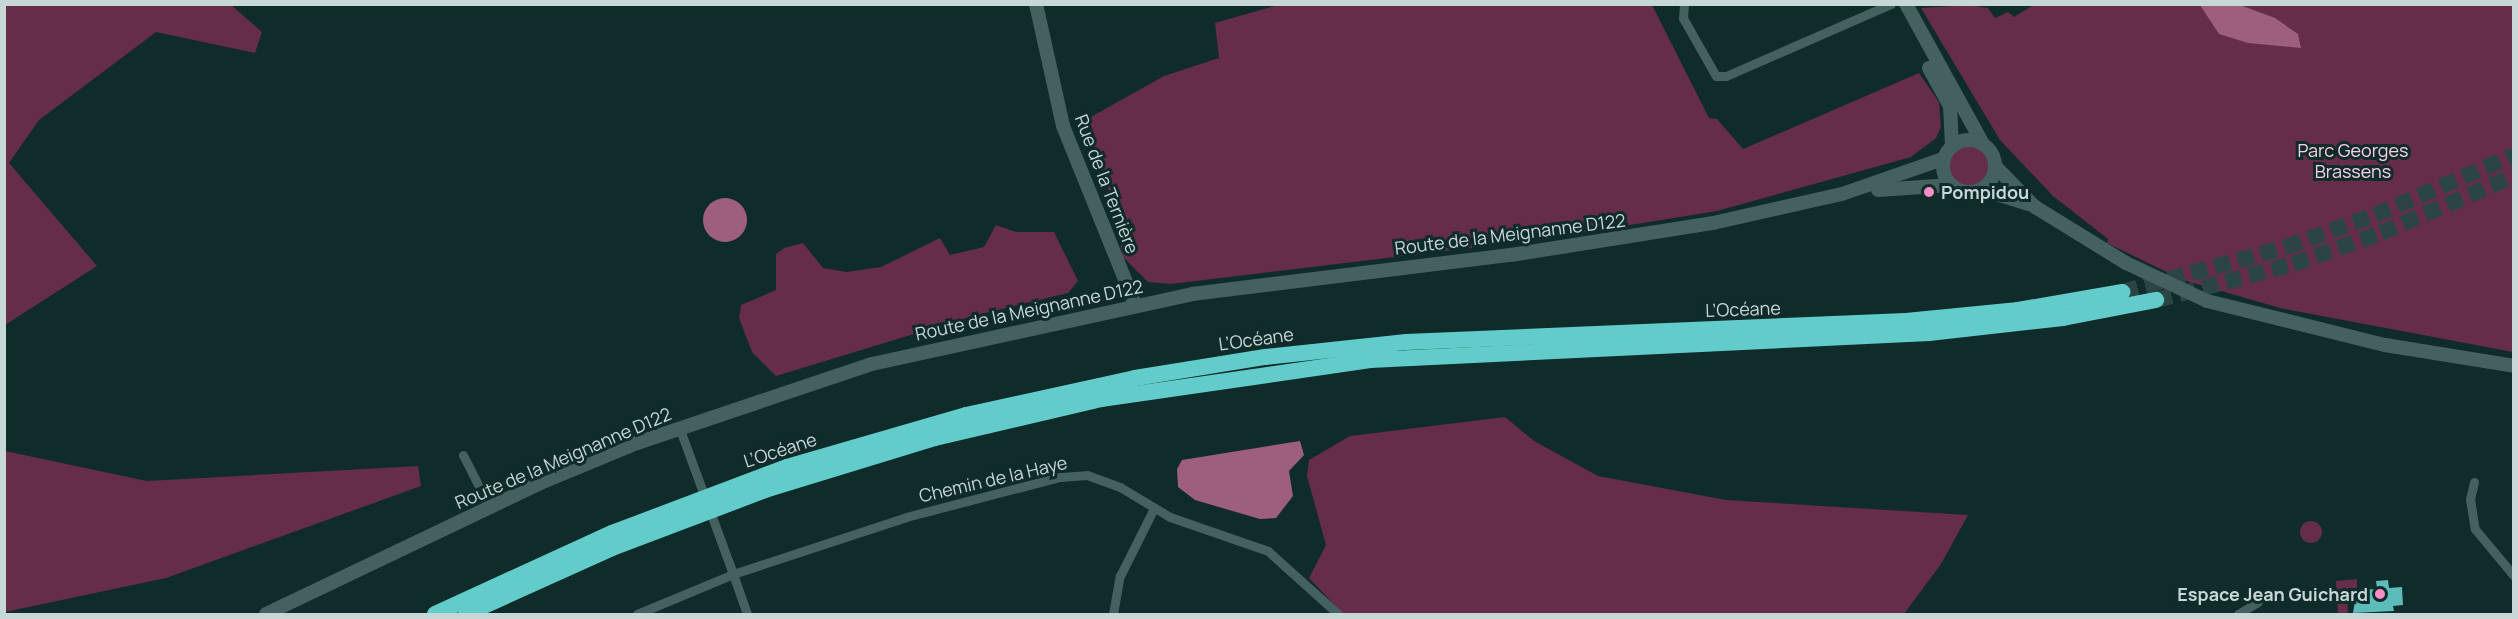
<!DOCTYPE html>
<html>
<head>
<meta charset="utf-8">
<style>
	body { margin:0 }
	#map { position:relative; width:2518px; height:619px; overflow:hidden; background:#0f2b2a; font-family:Manrope,sans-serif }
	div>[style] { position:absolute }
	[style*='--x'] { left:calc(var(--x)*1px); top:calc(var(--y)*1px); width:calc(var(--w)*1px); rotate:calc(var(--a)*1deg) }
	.green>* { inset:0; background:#652d4a }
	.round { border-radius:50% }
	.water>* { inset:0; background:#9e5f7e }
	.building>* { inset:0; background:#5bbcba }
	.highway-tunnel>* { height:16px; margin-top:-8px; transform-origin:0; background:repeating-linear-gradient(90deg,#2b4544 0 16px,transparent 0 24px) }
	.street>* { height:9px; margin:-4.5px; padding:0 4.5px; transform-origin:4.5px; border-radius:4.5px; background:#446160 }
	.secondary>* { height:14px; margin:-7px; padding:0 7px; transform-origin:7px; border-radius:7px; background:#446160 }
	.secondary>.ring { margin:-7px; padding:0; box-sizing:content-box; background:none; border:14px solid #446160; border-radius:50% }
	.highway>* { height:16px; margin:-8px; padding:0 8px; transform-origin:8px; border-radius:8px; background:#61ccca }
	.dots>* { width:16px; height:16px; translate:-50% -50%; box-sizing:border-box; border:3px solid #0f2b2a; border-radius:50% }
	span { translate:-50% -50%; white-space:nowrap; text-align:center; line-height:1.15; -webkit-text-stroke:6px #0f2b2a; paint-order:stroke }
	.park-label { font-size:18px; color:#f7d1e2 }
	.street-label { font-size:18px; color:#c7d7d6 }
	.poi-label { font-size:18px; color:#c7d7d6; font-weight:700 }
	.left { translate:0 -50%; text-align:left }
	.right { translate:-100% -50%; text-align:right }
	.frame { position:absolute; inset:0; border:6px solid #c7d7d6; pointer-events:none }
</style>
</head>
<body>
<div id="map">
	<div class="green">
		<i style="clip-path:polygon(5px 4px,231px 5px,262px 32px,255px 53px,156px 32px,39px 120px,9px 163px,97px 266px,5px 325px)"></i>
		<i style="clip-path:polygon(1282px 4px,1652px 5px,1709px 118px,1717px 119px,1743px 149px,1919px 73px,1939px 102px,1941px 127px,1936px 138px,1911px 157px,1717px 211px,1537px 240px,1171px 284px,1148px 282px,1123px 257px,1112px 200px,1082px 122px,1164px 76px,1219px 58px,1215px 23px)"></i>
		<i style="clip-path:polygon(2035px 4px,2513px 5px,2513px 352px,2280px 308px,2183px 280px,2107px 243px,2108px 239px,2053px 196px,2000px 140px,1921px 8px,1969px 5px,1988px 8px,1995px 18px,2008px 12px,2014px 17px)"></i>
		<i class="round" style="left:1949px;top:144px;width:42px;height:42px"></i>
		<i style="clip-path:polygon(996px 225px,1016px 232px,1054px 232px,1078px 281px,1068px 293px,973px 316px,776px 376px,752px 352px,739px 318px,741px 305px,776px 290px,776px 254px,784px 248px,803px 243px,823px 268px,847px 272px,881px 267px,940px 238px,950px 255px,984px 247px)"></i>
		<i style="clip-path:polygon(1505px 417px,1534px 441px,1598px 476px,1726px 500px,1968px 515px,1941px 564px,1904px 614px,1343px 614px,1309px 578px,1326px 545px,1307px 476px,1309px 460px,1350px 436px)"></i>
		<i style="clip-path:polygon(5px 451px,147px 481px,418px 466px,421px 486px,166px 578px,5px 612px)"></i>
		<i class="round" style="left:2300px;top:521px;width:22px;height:22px"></i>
		<i style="clip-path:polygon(2357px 579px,2357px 588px,2347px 594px,2348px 614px,2338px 614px,2336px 581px)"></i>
	</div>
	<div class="water">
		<i style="clip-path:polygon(2200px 5px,2240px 5px,2275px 18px,2298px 34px,2301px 48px,2248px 43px,2219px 34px)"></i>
		<i class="round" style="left:703px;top:198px;width:44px;height:44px"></i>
		<i style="clip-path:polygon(1300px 441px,1304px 455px,1289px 471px,1293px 496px,1276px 518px,1260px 519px,1195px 500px,1178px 487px,1177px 469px,1182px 460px)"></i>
	</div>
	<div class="building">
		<i style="clip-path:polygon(2388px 580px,2389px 588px,2402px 587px,2403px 605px,2393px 606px,2394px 611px,2353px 613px,2357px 590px,2377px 589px,2376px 581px)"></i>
	</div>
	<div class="highway-tunnel">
		<i style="--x:2122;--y:292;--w:170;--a:-15.3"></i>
		<i style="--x:2286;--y:247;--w:95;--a:-19.8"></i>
		<i style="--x:2375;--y:215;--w:151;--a:-23.3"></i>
		<i style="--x:2156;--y:300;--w:142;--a:-14.7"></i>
		<i style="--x:2293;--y:264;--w:93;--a:-19.4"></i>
		<i style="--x:2381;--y:233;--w:145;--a:-23.2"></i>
	</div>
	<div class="street">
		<i style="--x:1684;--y:4;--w:14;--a:94"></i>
		<i style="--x:1683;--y:18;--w:67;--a:60.4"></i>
		<i style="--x:1716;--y:76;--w:10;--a:0"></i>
		<i style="--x:1726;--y:76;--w:180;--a:-23.6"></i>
		<i style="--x:679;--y:427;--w:157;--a:69.8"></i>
		<i style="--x:733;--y:574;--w:182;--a:-18.2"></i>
		<i style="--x:906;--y:517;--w:159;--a:-14.6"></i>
		<i style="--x:1060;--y:477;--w:27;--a:-4"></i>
		<i style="--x:1087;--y:475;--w:35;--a:20"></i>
		<i style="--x:1120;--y:487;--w:58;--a:31"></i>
		<i style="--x:1170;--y:517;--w:104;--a:19.1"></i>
		<i style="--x:1268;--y:551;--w:94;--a:42"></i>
		<i style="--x:463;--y:455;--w:59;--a:63"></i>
		<i style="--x:2474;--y:482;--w:17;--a:103"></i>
		<i style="--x:2470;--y:499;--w:30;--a:81"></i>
		<i style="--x:2475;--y:529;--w:61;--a:50.3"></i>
		<i style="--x:637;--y:614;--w:104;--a:-22.6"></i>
		<i style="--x:733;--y:574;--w:42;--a:70.7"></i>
		<i style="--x:1113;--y:614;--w:39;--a:-80"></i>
		<i style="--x:1120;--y:576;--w:76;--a:-63.4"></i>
		<i style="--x:2238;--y:614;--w:23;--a:-31"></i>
	</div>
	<div class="secondary">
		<i style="--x:1036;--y:4;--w:125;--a:77.5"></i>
		<i style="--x:1063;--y:126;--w:192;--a:68"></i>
		<i style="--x:1906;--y:4;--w:160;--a:61.2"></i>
		<i style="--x:1929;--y:68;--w:43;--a:61.1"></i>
		<i style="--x:1950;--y:106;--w:40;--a:87.1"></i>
		<i class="ring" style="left:1943px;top:140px;width:38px;height:38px"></i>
		<i style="--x:1995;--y:166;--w:57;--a:45.7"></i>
		<i style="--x:2035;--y:207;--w:107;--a:31.6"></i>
		<i style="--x:2126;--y:263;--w:89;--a:25.1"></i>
		<i style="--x:2207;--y:301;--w:183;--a:13.9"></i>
		<i style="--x:2385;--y:345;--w:131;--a:9.2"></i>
		<i style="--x:1981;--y:189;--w:49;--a:17.7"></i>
		<i style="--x:1878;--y:190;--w:73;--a:-3.9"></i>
		<i style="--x:266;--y:614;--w:309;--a:-25.5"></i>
		<i style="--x:545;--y:481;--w:100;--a:-22.4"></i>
		<i style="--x:637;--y:443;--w:248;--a:-18.6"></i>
		<i style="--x:872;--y:364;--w:328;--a:-12.3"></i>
		<i style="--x:1192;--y:294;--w:321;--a:-7"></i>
		<i style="--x:1511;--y:255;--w:205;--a:-9"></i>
		<i style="--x:1713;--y:223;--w:132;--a:-12.7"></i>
		<i style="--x:1842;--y:194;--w:107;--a:-19.1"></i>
	</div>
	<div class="highway">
		<i style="--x:435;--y:614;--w:195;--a:-24.6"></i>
		<i style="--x:612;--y:533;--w:187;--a:-20.7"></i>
		<i style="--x:787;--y:467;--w:186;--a:-16.2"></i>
		<i style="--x:966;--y:415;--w:173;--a:-12.3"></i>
		<i style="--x:1135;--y:378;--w:132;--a:-9.2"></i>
		<i style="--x:1265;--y:357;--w:142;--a:-6.1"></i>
		<i style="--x:1406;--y:342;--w:500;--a:-2.41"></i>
		<i style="--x:1906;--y:321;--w:113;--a:-5.6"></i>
		<i style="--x:2018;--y:310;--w:106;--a:-9.8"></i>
		<i style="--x:466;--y:614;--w:160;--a:-24.3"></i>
		<i style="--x:612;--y:548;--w:170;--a:-20.7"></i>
		<i style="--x:771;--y:488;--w:171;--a:-17"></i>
		<i style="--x:935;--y:438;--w:171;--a:-13.2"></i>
		<i style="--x:1101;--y:399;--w:272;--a:-8.2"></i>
		<i style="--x:1370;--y:360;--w:560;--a:-2.77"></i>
		<i style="--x:1929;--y:333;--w:135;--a:-6.4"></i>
		<i style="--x:2063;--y:318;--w:95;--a:-11"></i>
	</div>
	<div class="dots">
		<i style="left:1929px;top:192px;background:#fb8fc4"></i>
		<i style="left:2380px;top:594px;background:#fb8fc4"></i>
	</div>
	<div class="park-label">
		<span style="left:2353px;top:161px">Parc Georges<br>Brassens</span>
	</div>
	<div class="street-label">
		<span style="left:1107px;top:184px;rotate:69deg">Rue de la Ternière</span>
		<span style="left:1510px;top:234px;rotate:-7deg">Route de la Meignanne D122</span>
		<span style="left:1743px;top:309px;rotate:-2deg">L’Océane</span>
		<span style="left:1029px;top:310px;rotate:-12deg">Route de la Meignanne D122</span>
		<span style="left:1256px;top:339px;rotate:-8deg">L’Océane</span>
		<span style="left:780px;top:450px;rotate:-18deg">L’Océane</span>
		<span style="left:563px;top:458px;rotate:-23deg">Route de la Meignanne D122</span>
		<span style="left:993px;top:479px;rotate:-13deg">Chemin de la Haye</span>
	</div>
	<div class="poi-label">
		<span class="left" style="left:1941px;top:192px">Pompidou</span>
		<span class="right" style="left:2368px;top:594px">Espace Jean Guichard</span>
	</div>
	<div class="frame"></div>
</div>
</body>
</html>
